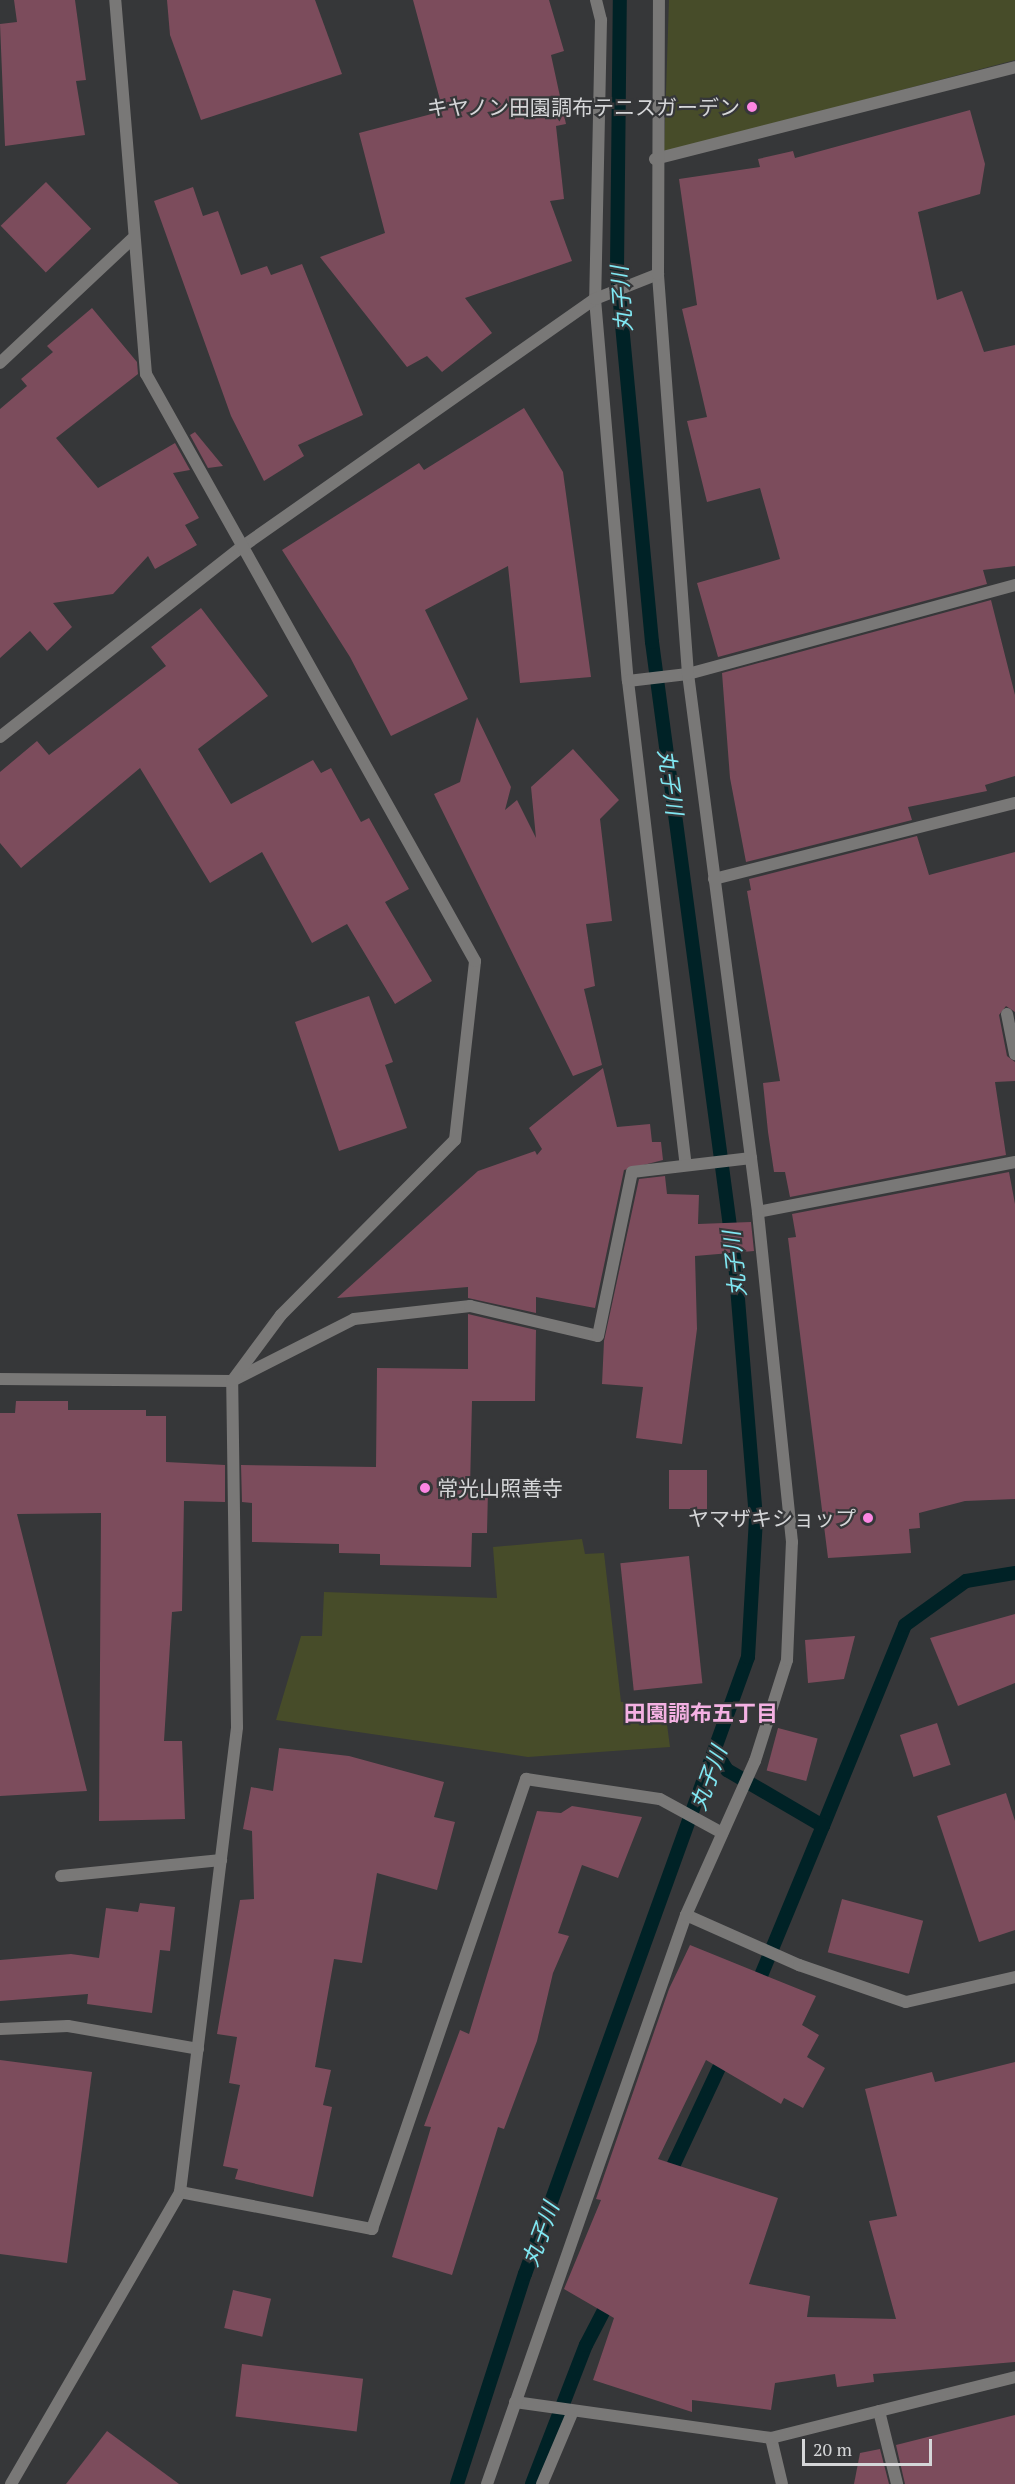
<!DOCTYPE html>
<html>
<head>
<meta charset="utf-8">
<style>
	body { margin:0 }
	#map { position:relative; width:1015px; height:2484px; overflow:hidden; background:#363739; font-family:"PT Serif","Noto Sans JP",serif }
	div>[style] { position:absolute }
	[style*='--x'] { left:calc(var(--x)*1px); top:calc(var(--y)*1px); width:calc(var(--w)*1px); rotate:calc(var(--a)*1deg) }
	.green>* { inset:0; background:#474c29 }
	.stream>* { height:14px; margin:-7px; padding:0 7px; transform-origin:7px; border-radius:7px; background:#002226 }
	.building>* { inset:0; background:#7c4c5c; transform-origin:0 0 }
	.service>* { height:12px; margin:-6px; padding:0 6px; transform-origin:6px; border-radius:6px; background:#797877 }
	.minor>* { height:12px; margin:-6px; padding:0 6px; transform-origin:6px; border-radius:6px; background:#797877 }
	.dots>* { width:16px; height:16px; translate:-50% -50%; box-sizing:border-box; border:3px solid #363739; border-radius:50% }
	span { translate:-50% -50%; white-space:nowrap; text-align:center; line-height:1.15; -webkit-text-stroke:4.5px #363739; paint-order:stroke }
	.poi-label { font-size:21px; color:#d5d6d8 }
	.right { translate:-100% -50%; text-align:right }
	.left { translate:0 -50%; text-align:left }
	.water-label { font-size:22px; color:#80e8f3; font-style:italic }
	.neighbourhood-label { font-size:22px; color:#f4b1e3; font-weight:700 }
	.scale { position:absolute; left:802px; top:2439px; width:130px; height:27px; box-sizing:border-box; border:3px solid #d5d6d8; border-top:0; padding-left:8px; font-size:18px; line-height:21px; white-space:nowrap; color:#d5d6d8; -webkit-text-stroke:4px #363739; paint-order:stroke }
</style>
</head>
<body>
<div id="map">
	<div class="green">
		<i style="clip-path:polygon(669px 0,1015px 0,1015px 60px,664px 153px)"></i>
		<i style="clip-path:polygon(582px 1539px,585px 1554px,604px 1553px,621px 1702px,664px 1702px,670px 1747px,528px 1757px,276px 1720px,301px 1636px,322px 1636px,324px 1592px,497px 1598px,493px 1547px)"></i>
	</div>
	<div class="stream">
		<i style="--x:717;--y:1754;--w:19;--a:58"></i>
		<i style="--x:727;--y:1770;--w:111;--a:30.3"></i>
		<i style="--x:823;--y:1826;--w:217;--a:-67.8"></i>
		<i style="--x:905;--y:1625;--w:75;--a:-35.8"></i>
		<i style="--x:966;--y:1581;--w:50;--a:-9.3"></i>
		<i style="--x:755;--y:1990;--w:178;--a:-67.5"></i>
		<i style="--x:666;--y:2181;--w:144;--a:-64.9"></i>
		<i style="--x:457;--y:2484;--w:221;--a:-72.1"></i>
		<i style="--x:525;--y:2274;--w:656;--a:-70.13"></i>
		<i style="--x:748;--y:1657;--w:139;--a:-86.7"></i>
		<i style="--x:756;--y:1518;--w:255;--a:-94.7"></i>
		<i style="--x:735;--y:1264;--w:628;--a:-97.6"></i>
		<i style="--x:652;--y:642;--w:375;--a:-95.4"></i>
		<i style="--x:617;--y:269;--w:269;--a:-89.4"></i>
		<i style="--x:532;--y:2484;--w:149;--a:-68.8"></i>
		<i style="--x:586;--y:2345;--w:56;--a:-62.5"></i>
	</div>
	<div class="building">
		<i style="clip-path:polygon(14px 0,75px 0,86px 80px,76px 81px,85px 135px,5px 146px,0 24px,17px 22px)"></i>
		<i style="clip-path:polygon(167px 0,315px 0,342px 74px,201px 120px,170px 35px)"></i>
		<i style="clip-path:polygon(413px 0,549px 0,564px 51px,551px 55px,566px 124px,556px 126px,564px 199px,550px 201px,572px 261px,465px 298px,492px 333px,442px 372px,427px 356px,407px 367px,320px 257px,385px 233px,359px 133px,443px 111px)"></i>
		<i style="clip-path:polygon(970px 110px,985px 164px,980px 194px,918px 212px,937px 300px,962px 291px,984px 352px,1015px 345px,1015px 566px,983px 570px,987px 584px,718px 657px,697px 583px,780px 559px,760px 488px,707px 502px,687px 421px,707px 417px,682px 309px,697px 305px,679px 179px,760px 167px,758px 159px,793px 151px,795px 158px)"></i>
		<i style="left:46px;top:182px;width:65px;height:63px;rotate:46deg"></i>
		<i style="clip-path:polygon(193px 187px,203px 216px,218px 211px,241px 275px,267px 266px,271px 275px,302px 264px,363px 415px,298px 445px,304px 456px,264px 481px,231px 416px,154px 201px)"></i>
		<i style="clip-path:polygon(92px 308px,137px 362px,138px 374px,56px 438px,98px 488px,175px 443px,190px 470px,173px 473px,199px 518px,185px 525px,197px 545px,155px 569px,148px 556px,113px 594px,53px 603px,72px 627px,47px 651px,30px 631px,0 658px,0 409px,27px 386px,21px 379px,53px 352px,47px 346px)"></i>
		<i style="clip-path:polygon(524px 408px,563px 472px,591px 677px,520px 683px,508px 566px,425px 610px,468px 699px,391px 736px,350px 657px,282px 550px,419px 463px,424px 470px)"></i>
		<i style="clip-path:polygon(195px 432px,223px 466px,208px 468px,190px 435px)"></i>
		<i style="clip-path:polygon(991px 600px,1015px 695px,1015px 776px,985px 785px,987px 791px,908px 807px,912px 820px,746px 862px,730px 778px,722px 673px)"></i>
		<i style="clip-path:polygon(201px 608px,268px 696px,198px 749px,231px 804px,313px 760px,321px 773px,331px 768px,361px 822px,369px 818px,409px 889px,385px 902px,432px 981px,395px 1004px,347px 924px,312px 943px,262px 852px,210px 883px,140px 768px,21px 868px,0 843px,0 772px,37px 741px,49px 755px,166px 666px,151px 647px)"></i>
		<i style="clip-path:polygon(477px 717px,511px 787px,505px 810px,517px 800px,536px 838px,531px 787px,573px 749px,619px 800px,600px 819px,612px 921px,586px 924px,595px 986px,584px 989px,602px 1065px,573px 1076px,434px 794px,460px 782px)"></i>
		<i style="clip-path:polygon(917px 836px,929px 875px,1015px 852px,1015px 1012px,1006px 1006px,999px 1015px,1007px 1056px,1015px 1062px,1015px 1081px,995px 1082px,1006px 1155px,790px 1197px,785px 1172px,774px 1172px,768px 1132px,763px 1083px,780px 1081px,747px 891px,751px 890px,749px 879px)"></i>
		<i style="clip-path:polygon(369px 996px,393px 1062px,385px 1065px,407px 1128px,339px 1151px,295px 1022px)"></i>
		<i style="clip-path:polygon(603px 1068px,617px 1127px,650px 1124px,652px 1142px,661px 1142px,663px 1160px,624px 1170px,595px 1308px,536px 1297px,536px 1313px,468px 1298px,468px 1287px,337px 1298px,478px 1171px,535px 1151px,537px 1155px,542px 1149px,529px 1128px)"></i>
		<i style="clip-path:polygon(1009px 1172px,1015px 1204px,1015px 1499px,965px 1501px,919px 1513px,920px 1528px,909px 1529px,911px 1553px,828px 1558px,788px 1238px,796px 1237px,792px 1214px)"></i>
		<i style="clip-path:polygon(665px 1176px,667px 1194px,699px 1195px,698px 1224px,751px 1222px,754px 1251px,695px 1256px,697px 1329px,682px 1444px,636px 1438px,643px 1387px,602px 1384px,604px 1341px,639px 1179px)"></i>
		<i style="clip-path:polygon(468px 1314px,536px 1330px,535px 1401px,472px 1401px,470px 1489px,488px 1490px,487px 1533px,472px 1533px,471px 1567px,380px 1565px,380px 1554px,339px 1553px,339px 1544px,252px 1542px,252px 1503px,242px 1502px,241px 1465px,376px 1467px,377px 1368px,468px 1369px)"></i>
		<i style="clip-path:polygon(16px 1401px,68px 1401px,68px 1410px,146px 1410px,146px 1416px,166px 1416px,166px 1462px,225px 1465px,225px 1502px,184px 1501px,182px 1611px,172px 1612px,164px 1741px,182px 1741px,185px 1819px,99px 1821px,101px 1513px,17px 1514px,87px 1791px,0 1796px,0 1413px,15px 1413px)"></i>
		<i style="left:707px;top:1470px;width:39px;height:38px;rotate:90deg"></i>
		<i style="left:689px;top:1556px;width:128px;height:69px;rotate:84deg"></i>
		<i style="clip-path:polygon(1015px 1614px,1015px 1683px,958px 1706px,930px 1638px)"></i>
		<i style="clip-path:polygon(855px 1636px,844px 1679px,808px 1683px,805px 1640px)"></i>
		<i style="left:937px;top:1723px;width:44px;height:39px;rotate:72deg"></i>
		<i style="left:778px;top:1728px;width:41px;height:44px;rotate:15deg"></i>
		<i style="clip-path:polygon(279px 1748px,349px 1756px,444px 1782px,434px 1817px,455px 1822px,437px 1890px,377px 1873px,362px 1963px,334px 1959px,315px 2067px,331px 2070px,323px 2105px,332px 2107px,313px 2197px,235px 2179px,238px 2169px,223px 2166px,240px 2085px,229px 2083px,237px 2037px,217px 2034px,240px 1900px,254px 1899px,252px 1831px,243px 1829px,251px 1787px,273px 1791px)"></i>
		<i style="clip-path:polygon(1006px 1793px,1015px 1821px,1015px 1930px,979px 1942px,937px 1816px)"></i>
		<i style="clip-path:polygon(572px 1806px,642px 1817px,618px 1878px,582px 1865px,558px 1933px,569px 1936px,553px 1973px,537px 2041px,504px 2129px,498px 2127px,452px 2275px,392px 2257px,431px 2127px,424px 2126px,460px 2030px,469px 2034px,537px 1811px,561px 1813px)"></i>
		<i style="left:842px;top:1899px;width:84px;height:55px;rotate:15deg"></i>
		<i style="clip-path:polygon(140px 1903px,175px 1907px,170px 1951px,160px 1950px,152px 2013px,87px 2004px,88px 1994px,0 2001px,0 1960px,71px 1954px,99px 1958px,106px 1908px,138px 1912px)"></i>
		<i style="clip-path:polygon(690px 1945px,816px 1996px,802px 2025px,819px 2035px,807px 2057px,825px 2068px,803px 2108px,784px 2098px,781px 2104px,706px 2060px,658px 2159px,778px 2198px,749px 2284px,810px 2296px,807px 2317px,896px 2319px,869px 2221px,897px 2216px,865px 2089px,932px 2072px,935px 2082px,1015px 2062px,1015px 2362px,873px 2374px,874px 2382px,837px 2387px,835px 2374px,775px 2383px,771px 2410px,692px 2400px,692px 2412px,593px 2380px,614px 2318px,564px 2289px,601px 2200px,596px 2199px,669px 1989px)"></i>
		<i style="clip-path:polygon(0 2060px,92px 2072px,67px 2263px,0 2254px)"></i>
		<i style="left:233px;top:2290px;width:39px;height:39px;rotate:13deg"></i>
		<i style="left:242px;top:2364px;width:122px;height:53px;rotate:7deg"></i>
		<i style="clip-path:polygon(1015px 2415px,1015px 2484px,905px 2484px,896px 2445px)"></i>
		<i style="clip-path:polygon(107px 2431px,179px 2484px,66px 2484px)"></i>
		<i style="clip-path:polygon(880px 2449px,889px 2484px,854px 2484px,860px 2453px)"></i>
	</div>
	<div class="service">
		<i style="--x:596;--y:0;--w:21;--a:76"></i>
		<i style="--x:601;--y:20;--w:279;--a:91.2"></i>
		<i style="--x:595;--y:299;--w:383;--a:85.1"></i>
		<i style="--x:628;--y:681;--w:487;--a:83.2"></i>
		<i style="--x:628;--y:681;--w:60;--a:-6.7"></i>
		<i style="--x:714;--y:879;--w:310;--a:-14.2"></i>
		<i style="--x:0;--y:2029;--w:68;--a:-2.5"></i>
		<i style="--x:68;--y:2026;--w:132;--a:10"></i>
		<i style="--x:180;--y:2192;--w:196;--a:10.9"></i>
		<i style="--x:372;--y:2229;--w:476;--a:-71.1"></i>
		<i style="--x:526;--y:1779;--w:135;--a:8.5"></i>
		<i style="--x:660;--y:1799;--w:71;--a:28.7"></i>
		<i style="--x:879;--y:2411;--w:75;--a:76.1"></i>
		<i style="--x:771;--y:2438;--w:47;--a:76.6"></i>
		<i style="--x:542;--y:2484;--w:79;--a:-67"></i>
	</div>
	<div class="minor">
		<i style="--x:655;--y:159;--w:372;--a:-14.3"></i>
		<i style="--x:0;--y:363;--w:181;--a:-43.2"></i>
		<i style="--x:688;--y:674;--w:339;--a:-15.2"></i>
		<i style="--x:0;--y:737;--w:304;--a:-38.2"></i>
		<i style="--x:239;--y:549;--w:435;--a:-35.1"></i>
		<i style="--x:595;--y:299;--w:68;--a:-21.6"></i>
		<i style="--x:1007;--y:1014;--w:41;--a:78.7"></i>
		<i style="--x:758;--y:1212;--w:262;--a:-11"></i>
		<i style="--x:0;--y:1379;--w:232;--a:0.5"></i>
		<i style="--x:232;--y:1381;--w:137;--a:-26.9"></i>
		<i style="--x:354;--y:1319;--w:117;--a:-6.4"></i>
		<i style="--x:470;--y:1306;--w:131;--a:13.2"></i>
		<i style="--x:598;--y:1336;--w:167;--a:-78.3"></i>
		<i style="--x:632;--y:1172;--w:120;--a:-6.7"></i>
		<i style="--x:61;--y:1876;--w:161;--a:-5.7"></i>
		<i style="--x:686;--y:1915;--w:124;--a:23.9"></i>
		<i style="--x:799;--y:1965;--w:113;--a:19.1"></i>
		<i style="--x:906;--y:2002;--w:112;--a:-12.9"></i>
		<i style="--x:515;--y:2402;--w:259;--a:8"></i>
		<i style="--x:771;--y:2438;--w:252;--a:-14"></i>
		<i style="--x:11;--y:2484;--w:337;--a:-59.9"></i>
		<i style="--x:180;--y:2192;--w:468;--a:-83"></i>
		<i style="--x:237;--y:1727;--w:346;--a:-90.8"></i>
		<i style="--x:232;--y:1381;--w:82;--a:-53.4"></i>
		<i style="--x:281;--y:1315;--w:247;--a:-45.2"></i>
		<i style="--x:455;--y:1140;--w:180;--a:-83.6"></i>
		<i style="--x:475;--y:961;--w:673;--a:-119.27"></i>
		<i style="--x:146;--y:374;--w:375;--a:-94.7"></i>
		<i style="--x:487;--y:2484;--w:603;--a:-70.72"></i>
		<i style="--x:686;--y:1915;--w:169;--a:-65.9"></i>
		<i style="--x:755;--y:1761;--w:106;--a:-72.4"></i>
		<i style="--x:787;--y:1660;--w:118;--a:-87.6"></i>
		<i style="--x:792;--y:1542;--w:332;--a:-95.9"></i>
		<i style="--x:758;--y:1212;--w:543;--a:-97.41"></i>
		<i style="--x:688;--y:674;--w:401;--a:-94.3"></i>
		<i style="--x:658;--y:274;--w:274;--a:-89.8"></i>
	</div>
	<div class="dots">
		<i style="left:752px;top:107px;background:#fc86e3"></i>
		<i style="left:425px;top:1488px;background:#fc86e3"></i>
		<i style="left:868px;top:1518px;background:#fc86e3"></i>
	</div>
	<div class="poi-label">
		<span class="right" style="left:740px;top:107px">キヤノン田園調布テニスガーデン</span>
		<span class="left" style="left:437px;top:1488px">常光山照善寺</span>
		<span class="right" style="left:856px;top:1518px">ヤマザキショップ</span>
	</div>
	<div class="water-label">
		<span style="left:621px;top:299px;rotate:-94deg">丸子川</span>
		<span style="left:671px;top:782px;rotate:82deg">丸子川</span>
		<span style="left:734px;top:1264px;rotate:-96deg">丸子川</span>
		<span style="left:708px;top:1778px;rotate:-70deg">丸子川</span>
		<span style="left:540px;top:2234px;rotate:-70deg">丸子川</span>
	</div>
	<div class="neighbourhood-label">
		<span style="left:701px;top:1713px">田園調布五丁目</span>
	</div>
	<div class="scale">20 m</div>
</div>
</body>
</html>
